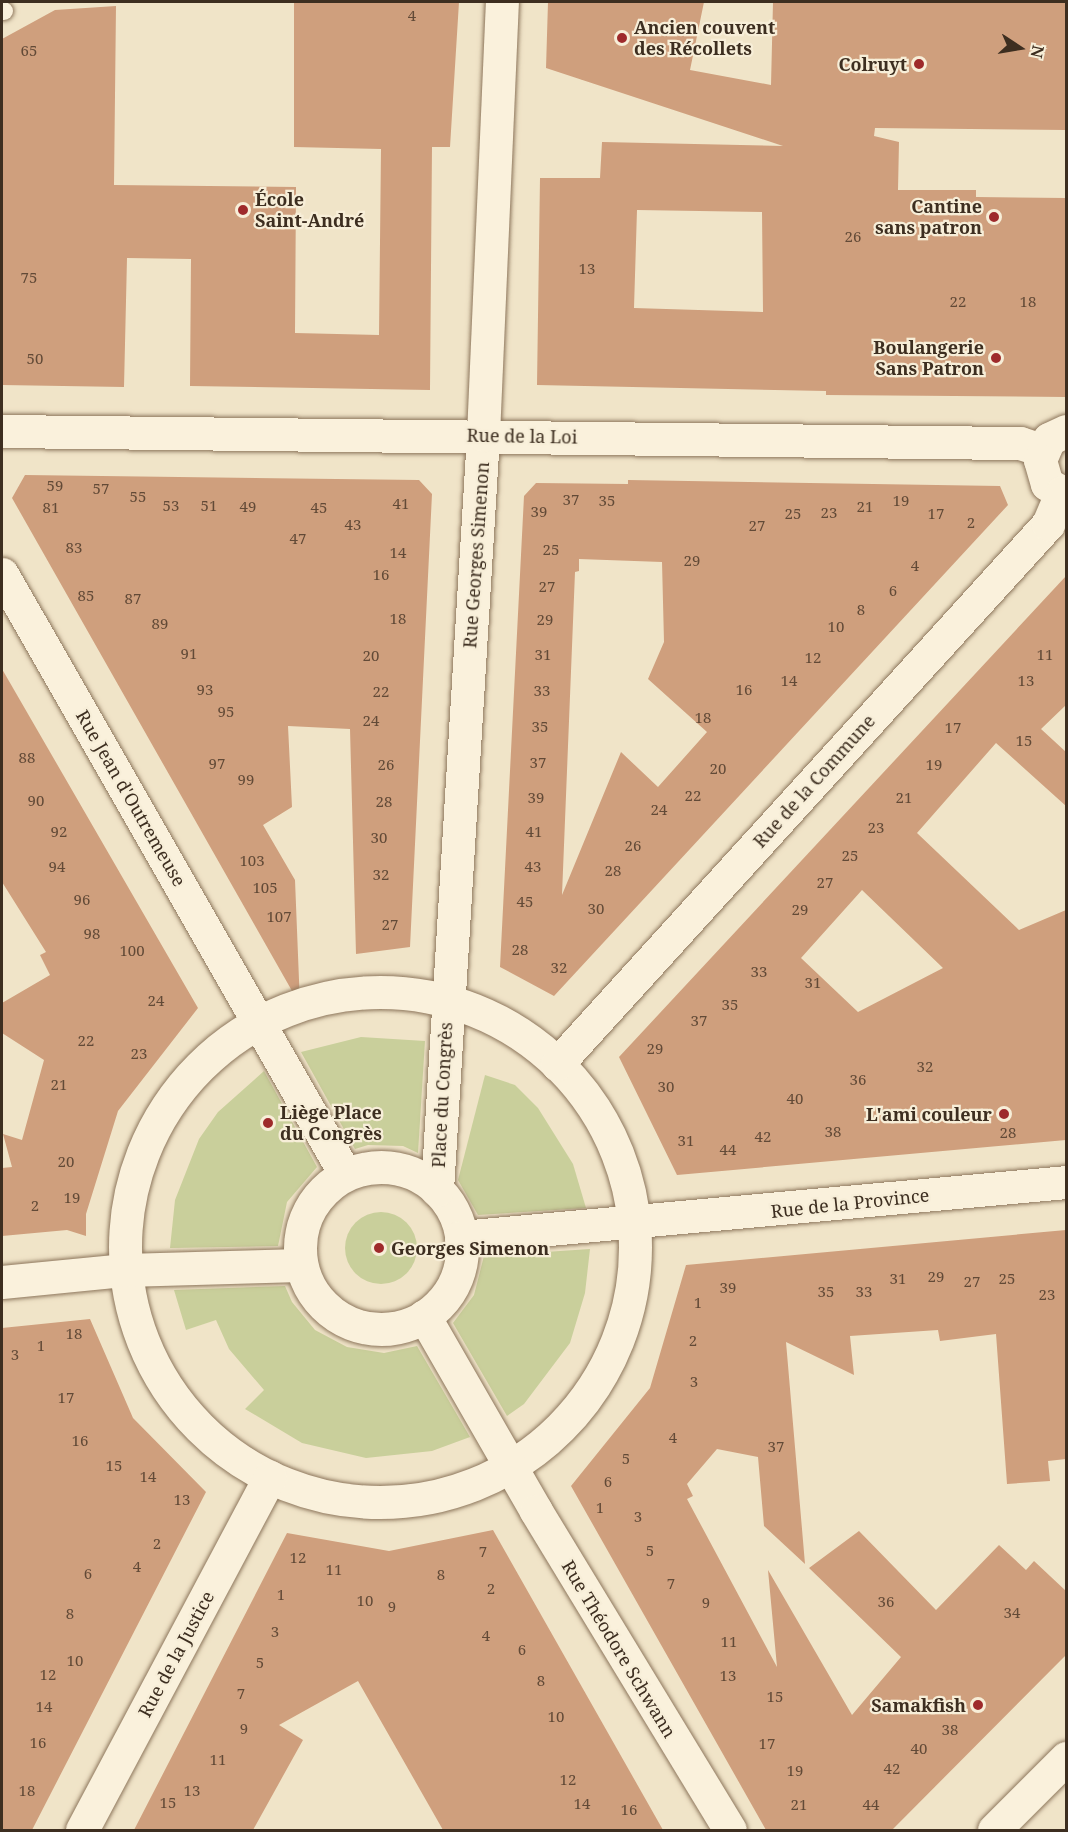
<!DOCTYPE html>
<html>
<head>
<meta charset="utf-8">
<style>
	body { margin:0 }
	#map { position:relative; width:1068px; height:1832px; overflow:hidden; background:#f0e4c8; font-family:"Noto Serif",serif }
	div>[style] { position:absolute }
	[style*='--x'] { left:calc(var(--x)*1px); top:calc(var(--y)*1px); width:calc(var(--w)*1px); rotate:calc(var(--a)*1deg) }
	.green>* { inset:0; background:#c9cf9b }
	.round { border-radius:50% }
	.building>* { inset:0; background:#cf9f7d }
	.roads { filter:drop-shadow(0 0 2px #8d765c) drop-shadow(0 0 2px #8d765c) }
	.lane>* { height:18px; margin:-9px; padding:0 9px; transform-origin:9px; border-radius:9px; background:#faf1dc }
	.street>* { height:33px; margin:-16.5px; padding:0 16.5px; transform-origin:16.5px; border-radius:16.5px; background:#faf1dc }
	.street>.ring { margin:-16.5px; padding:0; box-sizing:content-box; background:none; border:33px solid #faf1dc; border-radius:50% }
	.dots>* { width:16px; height:16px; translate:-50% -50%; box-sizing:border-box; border:3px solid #f7eed8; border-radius:50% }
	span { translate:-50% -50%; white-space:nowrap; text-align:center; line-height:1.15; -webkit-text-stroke:4.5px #f7eed8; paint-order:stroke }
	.number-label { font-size:15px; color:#624a37 }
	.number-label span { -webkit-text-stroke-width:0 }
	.poi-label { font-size:18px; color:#3d2e20; font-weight:700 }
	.left { translate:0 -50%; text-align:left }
	.right { translate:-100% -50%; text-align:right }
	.street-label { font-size:18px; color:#3d2e20 }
	.frame { position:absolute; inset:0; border:3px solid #3d2e20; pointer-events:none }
	.north { position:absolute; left:990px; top:18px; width:60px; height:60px; -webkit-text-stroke:4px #f7eed8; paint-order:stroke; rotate:102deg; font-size:16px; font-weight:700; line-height:24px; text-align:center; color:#3d2e20 }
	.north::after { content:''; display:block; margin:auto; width:21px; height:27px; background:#3d2e20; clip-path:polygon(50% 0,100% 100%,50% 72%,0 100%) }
</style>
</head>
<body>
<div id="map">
	<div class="green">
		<i style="clip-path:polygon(361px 1037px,425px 1041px,418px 1153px,403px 1146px,368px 1145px,355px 1149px,301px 1052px)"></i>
		<i style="clip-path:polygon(264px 1071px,317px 1167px,287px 1202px,278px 1246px,170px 1248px,175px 1200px,199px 1139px,218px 1112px)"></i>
		<i style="clip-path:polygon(485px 1075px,515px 1085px,538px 1108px,573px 1164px,586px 1208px,478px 1215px,458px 1180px)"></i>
		<i class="round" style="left:345px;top:1212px;width:72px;height:72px"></i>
		<i style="clip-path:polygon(590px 1249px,585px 1293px,570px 1343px,524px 1404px,507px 1416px,453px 1323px,474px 1295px,484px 1256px)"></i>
		<i style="clip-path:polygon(285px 1286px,292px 1302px,315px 1330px,347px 1347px,384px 1353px,417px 1346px,470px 1437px,432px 1451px,366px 1458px,302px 1443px,245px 1409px,264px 1390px,229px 1349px,216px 1320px,186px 1330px,174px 1290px)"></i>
	</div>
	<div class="building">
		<i style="clip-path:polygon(294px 2px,459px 2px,450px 147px,432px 147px,430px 390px,190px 386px,191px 259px,127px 258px,124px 387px,2px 385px,2px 39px,55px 10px,116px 6px,114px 185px,296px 187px,295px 333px,379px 335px,381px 149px,294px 147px)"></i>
		<i style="clip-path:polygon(evenodd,548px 2px,704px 2px,690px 70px,771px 85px,773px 2px,1066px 2px,1066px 130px,875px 128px,874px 136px,899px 142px,898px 190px,976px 190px,976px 197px,1066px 198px,1066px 397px,826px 395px,826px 391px,537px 385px,540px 178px,600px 178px,602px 142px,783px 146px,546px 68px,548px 2px,637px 210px,762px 212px,763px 312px,634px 308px,637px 210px)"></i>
		<i style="clip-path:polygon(25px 475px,419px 480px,432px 494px,410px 947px,356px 954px,350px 729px,288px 726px,292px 807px,263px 825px,295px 880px,300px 1005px,12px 498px)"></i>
		<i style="clip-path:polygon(evenodd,628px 480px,1000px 486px,1008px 505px,554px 996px,500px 967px,524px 496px,536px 483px,628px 484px,628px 480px,579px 559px,662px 562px,664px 642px,648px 679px,707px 732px,658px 787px,621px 752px,562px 895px,575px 572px,579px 571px,579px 559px)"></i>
		<i style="clip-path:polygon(evenodd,1066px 576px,1066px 705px,1041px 729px,1066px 752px,1066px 806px,996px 743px,917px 833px,1019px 930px,1066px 910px,1066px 1140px,677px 1175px,619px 1057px,1066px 576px,862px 890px,943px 968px,858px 1012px,801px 958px,862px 890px)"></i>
		<i style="clip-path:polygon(2px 669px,198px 1008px,118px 1111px,86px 1214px,86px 1236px,67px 1230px,2px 1236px,2px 1168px,12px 1167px,3px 1134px,22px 1140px,44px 1060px,2px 1033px,2px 1003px,50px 975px,40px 955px,46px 952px,2px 882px)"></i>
		<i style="clip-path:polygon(1066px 1230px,1066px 1459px,1048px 1461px,1050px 1481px,1007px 1484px,996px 1334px,940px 1341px,938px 1330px,850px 1336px,854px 1375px,786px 1342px,805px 1564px,764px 1526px,758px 1457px,717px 1449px,687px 1484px,693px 1496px,687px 1499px,777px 1667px,768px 1570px,852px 1715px,901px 1657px,809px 1568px,859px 1531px,936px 1610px,999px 1545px,1026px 1570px,1034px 1561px,1066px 1591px,1066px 1655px,892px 1830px,766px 1830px,571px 1486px,650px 1388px,686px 1265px)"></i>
		<i style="clip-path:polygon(90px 1319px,133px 1418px,206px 1492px,32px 1830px,2px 1830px,2px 1328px)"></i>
		<i style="clip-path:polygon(493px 1530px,663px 1830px,443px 1830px,358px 1681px,279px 1725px,303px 1740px,253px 1830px,134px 1830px,287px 1533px,389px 1551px)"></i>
	</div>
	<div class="roads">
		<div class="lane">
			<i style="--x:2;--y:11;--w:2;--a:0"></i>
		</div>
		<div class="street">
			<i style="--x:2;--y:431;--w:1018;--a:0.68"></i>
			<i style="--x:1020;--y:443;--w:23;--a:18"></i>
			<i style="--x:1066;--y:431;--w:19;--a:155"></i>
			<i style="--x:1049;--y:439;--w:23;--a:113"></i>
			<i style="--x:1040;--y:460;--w:25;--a:74"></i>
			<i style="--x:1047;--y:484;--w:21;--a:28"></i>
			<i style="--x:2;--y:574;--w:691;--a:60.24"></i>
			<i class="ring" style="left:125px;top:992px;width:477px;height:477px"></i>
			<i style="--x:557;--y:1064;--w:730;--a:-47.72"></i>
			<i style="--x:1048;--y:524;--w:34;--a:-67"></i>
			<i class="ring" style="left:300px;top:1167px;width:129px;height:129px"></i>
			<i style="--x:437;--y:1190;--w:756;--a:-86.51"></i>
			<i style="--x:483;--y:435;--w:433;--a:-87.5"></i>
			<i style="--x:461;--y:1237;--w:607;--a:-5.19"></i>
			<i style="--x:2;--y:1282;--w:124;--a:-5.6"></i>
			<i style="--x:125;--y:1270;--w:175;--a:-1.6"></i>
			<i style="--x:424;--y:1316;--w:225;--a:60.1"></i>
			<i style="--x:536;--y:1511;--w:373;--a:58.7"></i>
			<i style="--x:82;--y:1830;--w:400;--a:-62"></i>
			<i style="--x:994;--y:1830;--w:102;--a:-45"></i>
		</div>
	</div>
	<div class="dots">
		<i style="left:622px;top:38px;background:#9e2a2b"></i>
		<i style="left:919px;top:64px;background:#9e2a2b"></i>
		<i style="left:243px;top:210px;background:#9e2a2b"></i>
		<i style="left:994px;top:217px;background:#9e2a2b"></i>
		<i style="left:996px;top:358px;background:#9e2a2b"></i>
		<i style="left:1004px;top:1114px;background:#9e2a2b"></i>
		<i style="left:268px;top:1123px;background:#9e2a2b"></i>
		<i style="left:379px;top:1248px;background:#9e2a2b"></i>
		<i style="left:978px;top:1705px;background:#9e2a2b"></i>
	</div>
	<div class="number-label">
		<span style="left:412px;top:16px">4</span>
		<span style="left:29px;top:51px">65</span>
		<span style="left:853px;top:237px">26</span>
		<span style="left:587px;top:269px">13</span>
		<span style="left:29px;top:278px">75</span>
		<span style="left:958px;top:302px">22</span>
		<span style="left:1028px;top:302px">18</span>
		<span style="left:35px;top:359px">50</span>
		<span style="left:55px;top:486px">59</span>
		<span style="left:101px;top:489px">57</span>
		<span style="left:138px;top:497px">55</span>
		<span style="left:571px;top:500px">37</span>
		<span style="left:607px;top:501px">35</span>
		<span style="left:901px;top:501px">19</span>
		<span style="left:401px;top:504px">41</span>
		<span style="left:171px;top:506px">53</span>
		<span style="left:209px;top:506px">51</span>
		<span style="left:248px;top:507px">49</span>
		<span style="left:865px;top:507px">21</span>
		<span style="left:51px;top:508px">81</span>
		<span style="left:319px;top:508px">45</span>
		<span style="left:539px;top:512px">39</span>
		<span style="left:829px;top:513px">23</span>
		<span style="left:793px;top:514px">25</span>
		<span style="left:936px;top:514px">17</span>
		<span style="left:971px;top:523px">2</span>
		<span style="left:353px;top:525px">43</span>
		<span style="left:757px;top:526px">27</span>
		<span style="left:298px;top:539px">47</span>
		<span style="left:74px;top:548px">83</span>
		<span style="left:551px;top:550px">25</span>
		<span style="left:398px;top:553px">14</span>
		<span style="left:692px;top:561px">29</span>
		<span style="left:915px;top:566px">4</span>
		<span style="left:381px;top:575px">16</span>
		<span style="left:547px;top:587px">27</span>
		<span style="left:893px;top:591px">6</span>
		<span style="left:86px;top:596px">85</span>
		<span style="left:133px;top:599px">87</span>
		<span style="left:861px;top:610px">8</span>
		<span style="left:398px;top:619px">18</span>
		<span style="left:545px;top:620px">29</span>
		<span style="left:160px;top:624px">89</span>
		<span style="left:836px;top:627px">10</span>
		<span style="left:189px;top:654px">91</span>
		<span style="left:543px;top:655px">31</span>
		<span style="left:1045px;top:655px">11</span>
		<span style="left:371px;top:656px">20</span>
		<span style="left:813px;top:658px">12</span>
		<span style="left:789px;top:681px">14</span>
		<span style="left:1026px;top:681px">13</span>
		<span style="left:205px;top:690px">93</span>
		<span style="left:744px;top:690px">16</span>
		<span style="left:542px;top:691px">33</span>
		<span style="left:381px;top:692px">22</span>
		<span style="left:226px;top:712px">95</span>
		<span style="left:703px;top:718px">18</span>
		<span style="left:371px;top:721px">24</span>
		<span style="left:540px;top:727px">35</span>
		<span style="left:953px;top:728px">17</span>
		<span style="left:1024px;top:741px">15</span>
		<span style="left:27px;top:758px">88</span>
		<span style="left:538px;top:763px">37</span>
		<span style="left:217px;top:764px">97</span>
		<span style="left:386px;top:765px">26</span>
		<span style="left:934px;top:765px">19</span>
		<span style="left:718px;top:769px">20</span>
		<span style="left:246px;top:780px">99</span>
		<span style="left:693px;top:796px">22</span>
		<span style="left:536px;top:798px">39</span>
		<span style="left:904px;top:798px">21</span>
		<span style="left:36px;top:801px">90</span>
		<span style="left:384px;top:802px">28</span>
		<span style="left:659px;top:810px">24</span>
		<span style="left:876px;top:828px">23</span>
		<span style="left:59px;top:832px">92</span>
		<span style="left:534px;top:832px">41</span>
		<span style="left:379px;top:838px">30</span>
		<span style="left:633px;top:846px">26</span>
		<span style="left:850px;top:856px">25</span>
		<span style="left:252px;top:861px">103</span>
		<span style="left:57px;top:867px">94</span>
		<span style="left:533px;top:867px">43</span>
		<span style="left:613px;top:871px">28</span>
		<span style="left:381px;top:875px">32</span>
		<span style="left:825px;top:883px">27</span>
		<span style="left:265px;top:888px">105</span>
		<span style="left:82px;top:900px">96</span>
		<span style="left:525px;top:902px">45</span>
		<span style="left:596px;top:909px">30</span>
		<span style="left:800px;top:910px">29</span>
		<span style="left:279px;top:917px">107</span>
		<span style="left:390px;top:925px">27</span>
		<span style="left:92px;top:934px">98</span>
		<span style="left:520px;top:950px">28</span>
		<span style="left:132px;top:951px">100</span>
		<span style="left:559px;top:968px">32</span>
		<span style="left:759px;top:972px">33</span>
		<span style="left:813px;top:983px">31</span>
		<span style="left:156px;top:1001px">24</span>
		<span style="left:730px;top:1005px">35</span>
		<span style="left:699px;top:1021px">37</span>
		<span style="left:86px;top:1041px">22</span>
		<span style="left:655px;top:1049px">29</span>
		<span style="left:139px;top:1054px">23</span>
		<span style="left:925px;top:1067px">32</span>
		<span style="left:858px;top:1080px">36</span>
		<span style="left:59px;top:1085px">21</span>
		<span style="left:666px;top:1087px">30</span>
		<span style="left:795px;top:1099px">40</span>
		<span style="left:833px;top:1132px">38</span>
		<span style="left:1008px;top:1133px">28</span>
		<span style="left:763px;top:1137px">42</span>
		<span style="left:686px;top:1141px">31</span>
		<span style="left:728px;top:1150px">44</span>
		<span style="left:66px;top:1162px">20</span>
		<span style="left:72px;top:1198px">19</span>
		<span style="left:35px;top:1206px">2</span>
		<span style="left:936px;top:1277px">29</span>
		<span style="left:898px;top:1279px">31</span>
		<span style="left:1007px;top:1279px">25</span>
		<span style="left:972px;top:1282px">27</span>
		<span style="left:728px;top:1288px">39</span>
		<span style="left:826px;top:1292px">35</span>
		<span style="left:864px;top:1292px">33</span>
		<span style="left:1047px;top:1295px">23</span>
		<span style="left:698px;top:1303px">1</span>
		<span style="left:74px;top:1334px">18</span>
		<span style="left:693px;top:1341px">2</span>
		<span style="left:41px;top:1346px">1</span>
		<span style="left:15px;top:1355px">3</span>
		<span style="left:694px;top:1382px">3</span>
		<span style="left:66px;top:1398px">17</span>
		<span style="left:673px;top:1438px">4</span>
		<span style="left:80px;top:1441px">16</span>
		<span style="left:776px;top:1447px">37</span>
		<span style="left:626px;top:1459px">5</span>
		<span style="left:114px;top:1466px">15</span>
		<span style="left:148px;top:1477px">14</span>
		<span style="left:608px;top:1482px">6</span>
		<span style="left:182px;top:1500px">13</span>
		<span style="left:600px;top:1508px">1</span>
		<span style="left:638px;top:1517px">3</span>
		<span style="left:157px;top:1544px">2</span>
		<span style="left:650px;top:1551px">5</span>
		<span style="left:483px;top:1552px">7</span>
		<span style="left:298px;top:1558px">12</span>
		<span style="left:137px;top:1567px">4</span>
		<span style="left:334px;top:1570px">11</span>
		<span style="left:88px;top:1574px">6</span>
		<span style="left:441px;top:1575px">8</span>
		<span style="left:671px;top:1584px">7</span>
		<span style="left:491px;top:1589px">2</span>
		<span style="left:281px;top:1595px">1</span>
		<span style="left:365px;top:1601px">10</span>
		<span style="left:886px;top:1602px">36</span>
		<span style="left:706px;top:1603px">9</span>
		<span style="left:392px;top:1607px">9</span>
		<span style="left:1012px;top:1613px">34</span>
		<span style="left:70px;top:1614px">8</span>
		<span style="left:275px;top:1632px">3</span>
		<span style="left:486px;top:1636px">4</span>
		<span style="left:729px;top:1642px">11</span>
		<span style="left:522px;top:1650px">6</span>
		<span style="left:75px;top:1661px">10</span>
		<span style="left:260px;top:1663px">5</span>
		<span style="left:48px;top:1675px">12</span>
		<span style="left:728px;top:1676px">13</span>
		<span style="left:541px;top:1681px">8</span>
		<span style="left:241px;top:1694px">7</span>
		<span style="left:775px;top:1697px">15</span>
		<span style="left:44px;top:1707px">14</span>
		<span style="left:556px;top:1717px">10</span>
		<span style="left:244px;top:1729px">9</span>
		<span style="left:950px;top:1730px">38</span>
		<span style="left:38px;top:1743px">16</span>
		<span style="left:767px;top:1744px">17</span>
		<span style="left:919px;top:1749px">40</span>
		<span style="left:218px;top:1760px">11</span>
		<span style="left:892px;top:1769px">42</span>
		<span style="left:795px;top:1771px">19</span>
		<span style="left:568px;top:1780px">12</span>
		<span style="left:27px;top:1791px">18</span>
		<span style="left:192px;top:1791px">13</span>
		<span style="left:168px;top:1803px">15</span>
		<span style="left:582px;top:1804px">14</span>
		<span style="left:799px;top:1805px">21</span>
		<span style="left:871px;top:1805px">44</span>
		<span style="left:629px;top:1810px">16</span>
	</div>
	<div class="poi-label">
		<span class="left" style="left:634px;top:38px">Ancien couvent<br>des Récollets</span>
		<span class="right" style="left:907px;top:64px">Colruyt</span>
		<span class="left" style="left:255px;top:210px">École<br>Saint-André</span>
		<span class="right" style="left:982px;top:217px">Cantine<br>sans patron</span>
		<span class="right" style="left:984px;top:358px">Boulangerie<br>Sans Patron</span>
		<span class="left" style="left:280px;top:1123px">Liège Place<br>du Congrès</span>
		<span class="right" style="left:992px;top:1114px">L'ami couleur</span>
		<span class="left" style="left:391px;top:1248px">Georges Simenon</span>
		<span class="right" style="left:966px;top:1705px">Samakfish</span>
	</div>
	<div class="street-label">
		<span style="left:522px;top:436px;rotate:1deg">Rue de la Loi</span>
		<span style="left:476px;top:555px;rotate:-86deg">Rue Georges Simenon</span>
		<span style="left:814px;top:781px;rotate:-48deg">Rue de la Commune</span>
		<span style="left:131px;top:798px;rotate:60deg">Rue Jean d'Outremeuse</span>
		<span style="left:442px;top:1095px;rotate:-87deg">Place du Congrès</span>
		<span style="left:850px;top:1203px;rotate:-6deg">Rue de la Province</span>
		<span style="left:619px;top:1649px;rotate:59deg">Rue Théodore Schwann</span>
		<span style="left:176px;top:1654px;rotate:-62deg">Rue de la Justice</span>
	</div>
	<div class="frame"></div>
	<div class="north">N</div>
</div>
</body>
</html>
